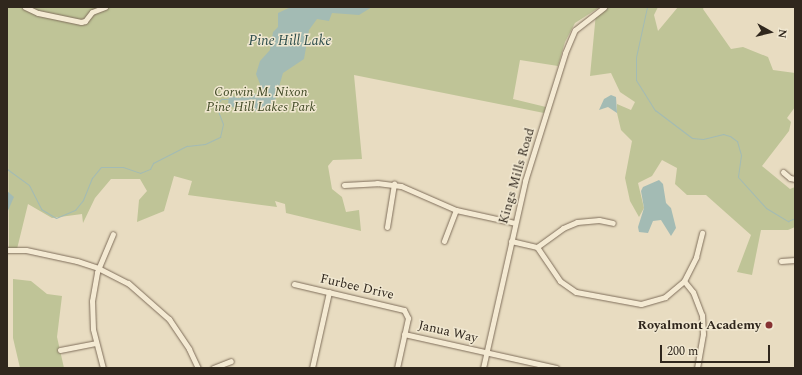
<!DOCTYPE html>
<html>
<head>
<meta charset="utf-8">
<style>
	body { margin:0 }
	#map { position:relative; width:802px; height:375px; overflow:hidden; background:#e8dcc1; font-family:Spectral,serif }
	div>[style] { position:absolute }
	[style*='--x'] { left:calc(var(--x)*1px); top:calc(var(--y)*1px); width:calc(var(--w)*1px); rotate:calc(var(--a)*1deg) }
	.green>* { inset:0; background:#bfc497 }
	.water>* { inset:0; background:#a3bbb4 }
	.stream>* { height:1px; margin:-0.5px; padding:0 0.5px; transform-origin:0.5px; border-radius:0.5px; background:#a3bbb4 }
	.roads { filter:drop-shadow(0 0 1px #7f6e5b) drop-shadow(0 0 1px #7f6e5b) }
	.minor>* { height:5px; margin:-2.5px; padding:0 2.5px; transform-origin:2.5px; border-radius:2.5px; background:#f4ead3 }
	.dots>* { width:11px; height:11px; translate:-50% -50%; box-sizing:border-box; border:2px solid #f0e7d0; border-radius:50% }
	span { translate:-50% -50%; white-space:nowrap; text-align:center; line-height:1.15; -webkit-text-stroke:3px #f0e7d0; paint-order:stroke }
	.park-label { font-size:13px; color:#414a26; font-style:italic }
	.street-label { font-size:13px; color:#30271d }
	.poi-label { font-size:13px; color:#30271d; font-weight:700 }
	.right { translate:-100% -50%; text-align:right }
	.water-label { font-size:14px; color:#2e4e4c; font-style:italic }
	.frame { position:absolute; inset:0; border:8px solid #30271d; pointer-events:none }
	.north { position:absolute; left:750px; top:12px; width:40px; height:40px; -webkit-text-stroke:3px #f0e7d0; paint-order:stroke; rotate:98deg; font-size:11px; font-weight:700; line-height:16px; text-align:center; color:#30271d }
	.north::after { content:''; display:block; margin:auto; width:14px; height:18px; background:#30271d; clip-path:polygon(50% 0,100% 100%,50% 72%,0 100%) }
	.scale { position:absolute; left:660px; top:345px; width:110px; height:18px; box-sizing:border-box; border:2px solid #30271d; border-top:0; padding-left:5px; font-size:12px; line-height:14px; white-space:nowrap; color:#30271d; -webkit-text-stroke:3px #f0e7d0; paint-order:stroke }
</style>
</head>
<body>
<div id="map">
	<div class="green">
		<i style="clip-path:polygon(7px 7px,600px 7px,575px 23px,565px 42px,558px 66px,520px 60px,513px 99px,546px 107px,544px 113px,354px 75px,362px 159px,333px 160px,328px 166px,332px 189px,342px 197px,346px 212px,359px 210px,361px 231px,286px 213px,285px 204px,275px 201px,277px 207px,188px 195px,192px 181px,174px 176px,164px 211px,137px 222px,139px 200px,147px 191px,140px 179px,111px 179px,95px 198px,83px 223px,82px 214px,52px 218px,28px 204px,17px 249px,9px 249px)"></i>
		<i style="clip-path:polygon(604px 7px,658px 7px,654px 15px,658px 31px,678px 7px,704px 7px,703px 9px,731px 49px,743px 47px,768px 57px,773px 70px,795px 73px,795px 107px,787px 118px,791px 122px,789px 131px,762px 166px,790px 189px,795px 187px,795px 227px,788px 230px,761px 230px,752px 275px,737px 272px,751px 235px,706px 195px,687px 195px,675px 184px,677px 168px,662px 160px,652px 176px,638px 183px,644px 208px,639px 217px,630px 201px,625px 178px,632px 141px,621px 130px,617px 113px,617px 104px,631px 110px,635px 102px,620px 92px,611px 73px,590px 76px,596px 13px)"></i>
		<i style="clip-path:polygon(13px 279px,31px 281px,47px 294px,62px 296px,57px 337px,64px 368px,20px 368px,13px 338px)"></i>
	</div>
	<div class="water">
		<i style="clip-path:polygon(291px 7px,372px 7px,359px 15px,332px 13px,329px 21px,317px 19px,309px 30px,304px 59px,283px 73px,274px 104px,268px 109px,260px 113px,245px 107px,235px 108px,228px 105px,229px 95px,238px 98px,257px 94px,260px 84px,256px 74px,260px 61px,270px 50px,273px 32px,278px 27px,278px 13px)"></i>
		<i style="clip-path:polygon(611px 95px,616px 97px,617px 113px,608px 107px,599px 110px,604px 99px)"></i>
		<i style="clip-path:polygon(659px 180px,663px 184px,666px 203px,671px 208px,676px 228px,671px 236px,661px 220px,653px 221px,648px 233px,639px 232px,638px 227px,644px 208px,641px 191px,643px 187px)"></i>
		<i style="clip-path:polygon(7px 191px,14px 197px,7px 213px)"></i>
	</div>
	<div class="stream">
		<i style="--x:647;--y:7;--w:51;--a:102.4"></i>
		<i style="--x:636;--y:57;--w:23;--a:90"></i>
		<i style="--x:636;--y:80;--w:36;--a:58"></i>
		<i style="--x:655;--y:110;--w:46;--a:37.1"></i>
		<i style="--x:692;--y:138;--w:11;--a:5"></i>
		<i style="--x:703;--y:139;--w:21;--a:-14"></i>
		<i style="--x:723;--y:134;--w:7;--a:16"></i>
		<i style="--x:730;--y:136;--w:9;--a:36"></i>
		<i style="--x:737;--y:141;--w:15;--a:74"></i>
		<i style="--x:741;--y:155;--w:22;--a:98"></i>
		<i style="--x:738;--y:177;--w:42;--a:47.9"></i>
		<i style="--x:766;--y:208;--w:26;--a:31"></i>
		<i style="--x:788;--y:221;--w:8;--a:-23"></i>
		<i style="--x:7;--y:169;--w:27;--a:36"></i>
		<i style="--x:29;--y:185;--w:27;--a:63"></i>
		<i style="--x:41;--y:209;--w:17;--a:31"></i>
		<i style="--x:56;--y:218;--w:21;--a:-23"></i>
		<i style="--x:75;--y:210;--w:13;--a:-51"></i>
		<i style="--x:83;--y:200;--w:24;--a:-68"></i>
		<i style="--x:92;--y:178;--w:14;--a:-51"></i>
		<i style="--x:101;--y:167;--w:22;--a:0"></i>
		<i style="--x:123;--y:167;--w:18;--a:19"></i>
		<i style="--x:140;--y:173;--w:11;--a:-22"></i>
		<i style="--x:150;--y:169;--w:7;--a:-63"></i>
		<i style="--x:153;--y:163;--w:38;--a:-27"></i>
		<i style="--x:187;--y:146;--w:18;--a:-6"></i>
		<i style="--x:205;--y:144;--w:17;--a:-25"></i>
		<i style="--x:220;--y:137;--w:13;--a:-77"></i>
		<i style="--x:223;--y:124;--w:19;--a:-111"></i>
		<i style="--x:216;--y:106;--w:9;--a:-54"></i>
		<i style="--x:221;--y:99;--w:9;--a:0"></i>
	</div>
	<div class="roads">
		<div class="minor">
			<i style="--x:25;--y:7;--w:14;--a:25"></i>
			<i style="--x:38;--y:13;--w:44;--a:11.8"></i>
			<i style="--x:81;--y:22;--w:4;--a:-14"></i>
			<i style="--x:85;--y:21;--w:11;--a:-52"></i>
			<i style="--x:92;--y:12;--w:14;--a:-21"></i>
			<i style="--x:783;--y:172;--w:9;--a:41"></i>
			<i style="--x:790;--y:178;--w:5;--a:11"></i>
			<i style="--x:344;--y:185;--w:33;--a:-3"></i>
			<i style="--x:377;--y:183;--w:24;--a:7"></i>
			<i style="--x:401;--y:186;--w:60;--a:23.6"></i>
			<i style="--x:456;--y:210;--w:60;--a:12.4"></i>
			<i style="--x:387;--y:227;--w:44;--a:-80.8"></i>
			<i style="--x:444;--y:241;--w:33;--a:-69"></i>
			<i style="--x:511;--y:241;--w:27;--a:13"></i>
			<i style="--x:537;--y:247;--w:41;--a:55.9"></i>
			<i style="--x:560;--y:281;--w:19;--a:35"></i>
			<i style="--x:576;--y:292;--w:66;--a:10.5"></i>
			<i style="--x:641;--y:304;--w:25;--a:-16"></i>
			<i style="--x:665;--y:297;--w:25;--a:-40"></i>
			<i style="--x:684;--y:281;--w:27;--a:-63"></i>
			<i style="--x:696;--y:257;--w:25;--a:-76"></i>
			<i style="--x:537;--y:247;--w:32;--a:-36"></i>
			<i style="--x:563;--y:228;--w:15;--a:-23"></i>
			<i style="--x:577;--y:222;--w:22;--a:-5"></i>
			<i style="--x:599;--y:220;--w:14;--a:12"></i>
			<i style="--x:7;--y:250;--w:19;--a:0"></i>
			<i style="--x:26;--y:250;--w:52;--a:12.2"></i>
			<i style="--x:77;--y:261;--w:22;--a:18"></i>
			<i style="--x:98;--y:268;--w:34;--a:27"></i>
			<i style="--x:128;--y:283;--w:55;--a:41.3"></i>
			<i style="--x:169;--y:319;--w:36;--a:56"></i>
			<i style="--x:189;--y:349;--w:21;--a:65"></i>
			<i style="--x:781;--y:261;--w:14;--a:-4"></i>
			<i style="--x:684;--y:281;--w:14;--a:51"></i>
			<i style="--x:693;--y:292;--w:25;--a:69"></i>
			<i style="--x:702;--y:315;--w:19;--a:87"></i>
			<i style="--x:703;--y:334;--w:35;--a:100"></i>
			<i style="--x:294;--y:284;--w:113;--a:13.3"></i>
			<i style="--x:404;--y:310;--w:9;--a:63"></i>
			<i style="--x:408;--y:318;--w:51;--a:102.4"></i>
			<i style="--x:404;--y:334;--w:156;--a:12.6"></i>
			<i style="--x:60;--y:350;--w:36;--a:-11"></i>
			<i style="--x:103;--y:368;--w:40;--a:-104.4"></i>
			<i style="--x:93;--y:329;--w:28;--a:-92"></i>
			<i style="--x:92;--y:301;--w:29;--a:-80"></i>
			<i style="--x:97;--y:272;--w:41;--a:-67.2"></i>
			<i style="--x:213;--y:368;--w:19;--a:-21"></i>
			<i style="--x:312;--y:368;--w:78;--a:-77.4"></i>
			<i style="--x:483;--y:368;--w:192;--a:-77.3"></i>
			<i style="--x:525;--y:181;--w:134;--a:-72.6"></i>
			<i style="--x:565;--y:53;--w:25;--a:-67"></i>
			<i style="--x:575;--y:30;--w:37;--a:-38"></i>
		</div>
	</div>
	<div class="dots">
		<i style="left:769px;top:325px;background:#863233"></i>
	</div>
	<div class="park-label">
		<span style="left:261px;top:100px">Corwin M. Nixon<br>Pine Hill Lakes Park</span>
	</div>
	<div class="street-label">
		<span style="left:517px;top:176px;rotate:-74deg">Kings Mills Road</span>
		<span style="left:357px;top:287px;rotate:13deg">Furbee Drive</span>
		<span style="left:448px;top:332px;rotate:13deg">Janua Way</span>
	</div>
	<div class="poi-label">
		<span class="right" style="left:761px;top:325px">Royalmont Academy</span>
	</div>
	<div class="water-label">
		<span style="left:290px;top:41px">Pine Hill Lake</span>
	</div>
	<div class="frame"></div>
	<div class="north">N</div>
	<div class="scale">200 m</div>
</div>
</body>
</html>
